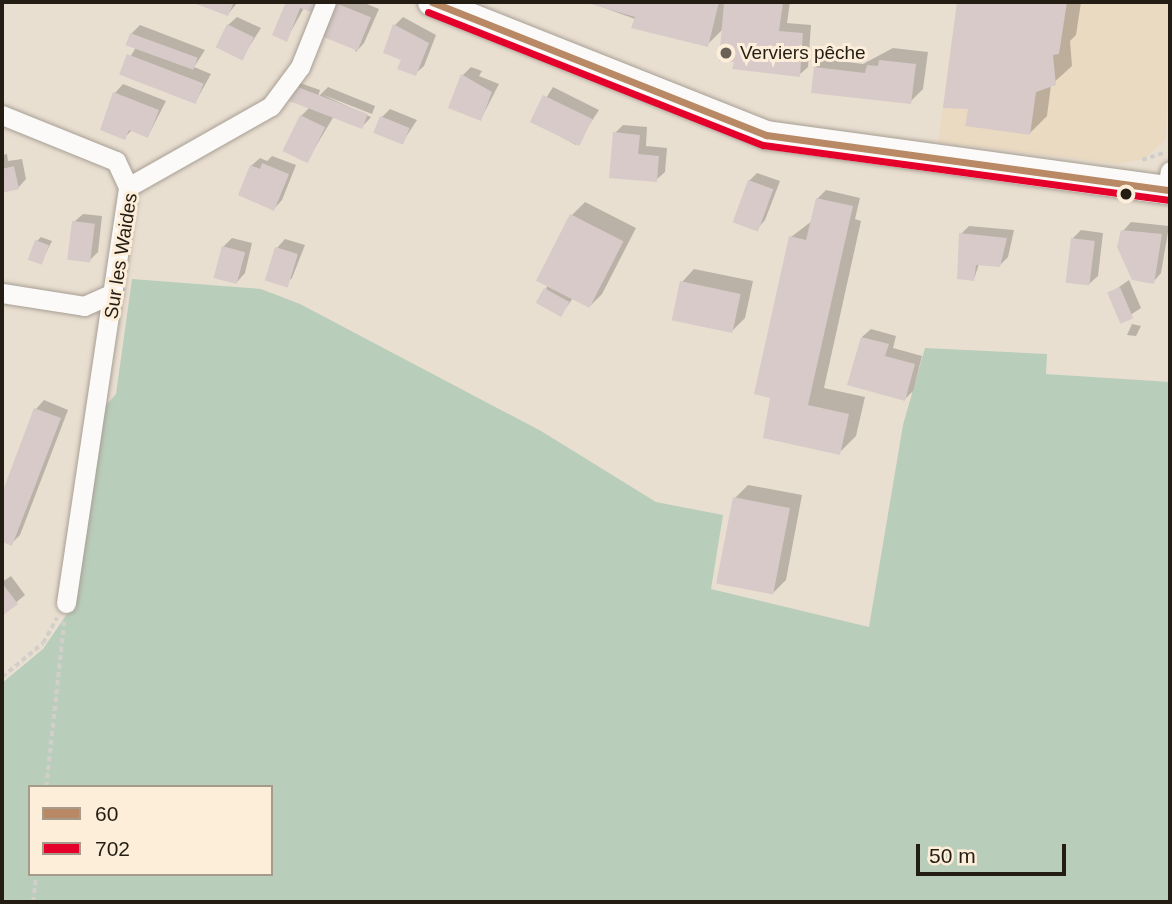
<!DOCTYPE html>
<html>
<head>
<meta charset="utf-8">
<style>
	body { margin:0 }
	#map { position:relative; width:1172px; height:904px; overflow:hidden; background:#e9dfd1; font-family:Arial,sans-serif }
	div>[style] { position:absolute }
	[style*='--x'] { left:calc(var(--x)*1px); top:calc(var(--y)*1px); width:calc(var(--w)*1px); rotate:calc(var(--a)*1deg) }
	.built>* { inset:0; background:#ebdac2 }
	.green>* { inset:0; background:#b9cdbb }
	.shadow>* { inset:0; background:#0003 }
	.building>* { inset:0; background:#d7cac9; transform-origin:0 0 }
	.path>* { height:3.5px; margin-top:-1.75px; transform-origin:0; background:repeating-linear-gradient(90deg,#d2cfcb 0 5px,transparent 0 8.5px) }
	.roads { filter:drop-shadow(0 0 2px #a79f94) drop-shadow(0 0 2px #a79f94) }
	.street>* { height:19px; margin:-9.5px; padding:0 9.5px; transform-origin:9.5px; border-radius:9.5px; background:#fcfaf8 }
	.secondary>* { height:28px; margin:-14px; padding:0 14px; transform-origin:14px; border-radius:14px; background:#fcfaf8 }
	.bus-1>* { height:7px; margin:-3.5px; padding:0 3.5px; transform-origin:3.5px; border-radius:3.5px; background:#b88964 }
	.bus-2>* { height:7px; margin:-3.5px; padding:0 3.5px; transform-origin:3.5px; border-radius:3.5px; background:#e4002b }
	.dots>* { width:19px; height:19px; translate:-50% -50%; box-sizing:border-box; border:4px solid #fdeeda; border-radius:50% }
	span { translate:-50% -50%; white-space:nowrap; text-align:center; line-height:1.15; -webkit-text-stroke:6px #fdeeda; paint-order:stroke }
	.poi-label { font-size:19px; color:#241d14 }
	.left { translate:0 -50%; text-align:left }
	.street-label { font-size:19px; color:#241d14 }
	.frame { position:absolute; inset:0; border:4px solid #241d14; pointer-events:none }
	.legend { position:absolute; left:28px; top:785px; width:245px; height:91px; box-sizing:border-box; background:#fdeeda; border:2px solid #a69a8b; margin:0; padding:9px 12px; list-style:none; font-size:21px; color:#241d14 }
	.legend li { display:flex; align-items:center; gap:14px; height:35px }
	.legend b { width:35px; border:2px solid #a69a8b }
	.scale { position:absolute; left:916px; top:844px; width:150px; height:32px; box-sizing:border-box; border:4px solid #241d14; border-top:0; padding-left:9px; font-size:21px; line-height:24px; white-space:nowrap; color:#241d14; -webkit-text-stroke:5px #fdeeda; paint-order:stroke }
</style>
</head>
<body>
<div id="map">
	<div class="built">
		<i style="clip-path:polygon(957px 2px,1170px 2px,1166px 140px,1144px 159px,1118px 164px,938px 142px)"></i>
	</div>
	<div class="green">
		<i style="clip-path:polygon(evenodd,132px 279px,261px 289px,300px 304px,541px 431px,656px 502px,723px 515px,711px 589px,869px 627px,903px 425px,925px 348px,1047px 354px,1046px 374px,1170px 382px,1170px 902px,2px 902px,2px 683px,43px 649px,71px 608px,102px 410px,116px 394px,132px 279px,30px 787px,271px 787px,271px 874px,30px 874px,30px 787px)"></i>
	</div>
	<div class="shadow">
		<i style="clip-path:polygon(196px 2px,238px 2px,228px 14px)"></i>
		<i style="clip-path:polygon(288px 2px,322px 2px,304px 8px,286px 40px,274px 34px)"></i>
		<i style="clip-path:polygon(335px 2px,362px 2px,379px 9px,364px 43px,356px 52px)"></i>
		<i style="clip-path:polygon(588px 2px,790px 2px,787px 23px,811px 25px,808px 67px,799px 75px,735px 61px,723px 29px,707px 45px)"></i>
		<i style="clip-path:polygon(959px 2px,1081px 2px,1076px 35px,1070px 41px,1072px 66px,1051px 85px,1047px 116px,1030px 133px,970px 108px,945px 106px)"></i>
		<i style="clip-path:polygon(237px 17px,261px 28px,242px 58px,228px 25px)"></i>
		<i style="clip-path:polygon(403px 17px,436px 35px,424px 66px,415px 74px,404px 59px,385px 52px,395px 25px)"></i>
		<i style="clip-path:polygon(140px 25px,205px 50px,194px 67px,211px 74px,196px 101px,121px 73px,136px 47px,131px 34px)"></i>
		<i style="clip-path:polygon(893px 48px,928px 52px,923px 89px,910px 102px,815px 68px,824px 59px,863px 64px)"></i>
		<i style="clip-path:polygon(471px 67px,482px 71px,479px 76px,499px 84px,481px 119px,463px 75px)"></i>
		<i style="clip-path:polygon(300px 83px,320px 90px,318px 97px,328px 87px,375px 106px,372px 114px,321px 94px,371px 117px,362px 127px,334px 116px,307px 161px,301px 116px,311px 106px,297px 87px)"></i>
		<i style="clip-path:polygon(123px 84px,166px 101px,148px 136px,132px 130px,124px 138px,102px 129px,115px 93px)"></i>
		<i style="clip-path:polygon(553px 87px,599px 110px,576px 145px,532px 121px)"></i>
		<i style="clip-path:polygon(390px 109px,417px 120px,402px 143px,382px 117px)"></i>
		<i style="clip-path:polygon(623px 125px,647px 127px,646px 146px,667px 148px,665px 172px,656px 180px,615px 133px)"></i>
		<i style="clip-path:polygon(7px 154px,8px 161px,22px 159px,26px 179px,18px 188px,2px 191px,2px 155px)"></i>
		<i style="clip-path:polygon(272px 156px,296px 165px,282px 200px,274px 209px,251px 166px,260px 158px,267px 161px)"></i>
		<i style="clip-path:polygon(757px 173px,780px 181px,765px 220px,757px 229px,749px 181px)"></i>
		<i style="clip-path:polygon(826px 190px,860px 198px,855px 219px,861px 221px,824px 388px,865px 397px,856px 436px,839px 453px,772px 396px,791px 237px,812px 221px,817px 199px)"></i>
		<i style="clip-path:polygon(585px 202px,636px 228px,602px 294px,589px 307px,573px 298px,561px 315px,546px 289px,572px 215px)"></i>
		<i style="clip-path:polygon(83px 214px,102px 216px,98px 252px,90px 260px,74px 222px)"></i>
		<i style="clip-path:polygon(1131px 222px,1169px 226px,1161px 273px,1153px 282px,1123px 231px)"></i>
		<i style="clip-path:polygon(969px 226px,1014px 230px,1008px 257px,999px 266px,979px 264px,974px 279px,958px 262px,961px 234px)"></i>
		<i style="clip-path:polygon(1081px 230px,1103px 233px,1098px 276px,1089px 284px,1072px 239px)"></i>
		<i style="clip-path:polygon(41px 237px,52px 241px,41px 263px,37px 241px)"></i>
		<i style="clip-path:polygon(232px 238px,252px 243px,245px 273px,237px 282px,223px 247px)"></i>
		<i style="clip-path:polygon(285px 239px,305px 245px,292px 278px,283px 286px,277px 248px)"></i>
		<i style="clip-path:polygon(694px 269px,753px 281px,745px 318px,732px 331px,682px 282px)"></i>
		<i style="clip-path:polygon(1129px 280px,1141px 308px,1121px 321px,1109px 294px)"></i>
		<i style="clip-path:polygon(1132px 324px,1141px 326px,1136px 336px,1127px 335px)"></i>
		<i style="clip-path:polygon(871px 329px,896px 336px,893px 348px,922px 356px,913px 391px,905px 399px,862px 337px)"></i>
		<i style="clip-path:polygon(44px 400px,68px 410px,20px 535px,11px 544px,2px 540px,2px 497px,36px 409px)"></i>
		<i style="clip-path:polygon(748px 485px,802px 495px,786px 580px,773px 593px,735px 498px)"></i>
		<i style="clip-path:polygon(11px 576px,25px 595px,2px 614px,2px 582px)"></i>
	</div>
	<div class="building">
		<i style="clip-path:polygon(191px 2px,234px 2px,228px 16px)"></i>
		<i style="clip-path:polygon(286px 2px,318px 2px,314px 13px,300px 8px,287px 42px,272px 35px)"></i>
		<i style="left:333px;top:2px;width:41px;height:36px;rotate:22deg"></i>
		<i style="clip-path:polygon(584px 2px,719px 2px,708px 47px,631px 28px,635px 17px)"></i>
		<i style="clip-path:polygon(724px 2px,783px 3px,779px 31px,803px 33px,800px 77px,732px 69px,734px 62px,719px 61px)"></i>
		<i style="clip-path:polygon(957px 2px,1067px 2px,1059px 54px,1053px 55px,1056px 85px,1036px 92px,1030px 135px,965px 126px,968px 109px,943px 108px)"></i>
		<i style="left:227px;top:24px;width:30px;height:26px;rotate:26deg"></i>
		<i style="clip-path:polygon(393px 24px,429px 43px,416px 76px,397px 69px,401px 60px,383px 53px)"></i>
		<i style="left:130px;top:33px;width:72px;height:13px;rotate:20deg"></i>
		<i style="left:127px;top:54px;width:82px;height:22px;rotate:21deg"></i>
		<i style="clip-path:polygon(879px 60px,916px 64px,911px 104px,811px 93px,814px 67px,865px 73px,867px 65px,878px 66px)"></i>
		<i style="clip-path:polygon(461px 74px,492px 92px,481px 121px,448px 108px)"></i>
		<i style="left:295px;top:86px;width:78px;height:16px;rotate:21deg"></i>
		<i style="clip-path:polygon(113px 92px,159px 110px,148px 138px,129px 130px,125px 140px,100px 130px)"></i>
		<i style="left:543px;top:95px;width:55px;height:30px;rotate:26deg"></i>
		<i style="left:300px;top:115px;width:28px;height:40px;rotate:26deg"></i>
		<i style="left:380px;top:116px;width:32px;height:18px;rotate:22deg"></i>
		<i style="clip-path:polygon(613px 132px,640px 135px,638px 154px,659px 156px,657px 182px,609px 178px)"></i>
		<i style="clip-path:polygon(262px 163px,289px 174px,274px 211px,238px 195px,250px 165px,260px 169px)"></i>
		<i style="clip-path:polygon(14px 166px,19px 189px,2px 193px,2px 169px)"></i>
		<i style="left:748px;top:180px;width:27px;height:45px;rotate:20deg"></i>
		<i style="clip-path:polygon(816px 198px,853px 206px,808px 405px,849px 414px,840px 455px,763px 438px,770px 398px,754px 394px,789px 236px,806px 240px)"></i>
		<i style="left:570px;top:214px;width:60px;height:75px;rotate:27deg"></i>
		<i style="left:72px;top:221px;width:23px;height:39px;rotate:7deg"></i>
		<i style="clip-path:polygon(1121px 230px,1162px 234px,1154px 284px,1132px 280px,1117px 247px)"></i>
		<i style="clip-path:polygon(959px 233px,1007px 238px,1000px 267px,976px 265px,974px 281px,957px 279px)"></i>
		<i style="left:1071px;top:238px;width:24px;height:45px;rotate:7deg"></i>
		<i style="left:35px;top:240px;width:15px;height:21px;rotate:20deg"></i>
		<i style="left:222px;top:246px;width:24px;height:33px;rotate:15deg"></i>
		<i style="left:275px;top:247px;width:24px;height:35px;rotate:17deg"></i>
		<i style="left:680px;top:281px;width:62px;height:40px;rotate:12deg"></i>
		<i style="left:1120px;top:287px;width:34px;height:14px;rotate:67deg"></i>
		<i style="left:544px;top:288px;width:29px;height:17px;rotate:29deg"></i>
		<i style="clip-path:polygon(861px 337px,889px 344px,885px 356px,915px 364px,905px 401px,847px 385px)"></i>
		<i style="clip-path:polygon(34px 408px,61px 418px,12px 546px,2px 542px,2px 493px)"></i>
		<i style="left:733px;top:497px;width:58px;height:88px;rotate:11deg"></i>
		<i style="clip-path:polygon(2px 583px,18px 604px,2px 616px)"></i>
	</div>
	<div class="path">
		<i style="--x:1142;--y:160;--w:22;--a:-18"></i>
		<i style="--x:2;--y:677;--w:53;--a:-39.7"></i>
		<i style="--x:43;--y:643;--w:29;--a:-61"></i>
		<i style="--x:46;--y:787;--w:166;--a:-83.8"></i>
		<i style="--x:33;--y:902;--w:28;--a:-84"></i>
	</div>
	<div class="roads">
		<div class="street">
			<i style="--x:2;--y:115;--w:123;--a:22"></i>
			<i style="--x:116;--y:161;--w:29;--a:65"></i>
			<i style="--x:128;--y:187;--w:164;--a:-29.5"></i>
			<i style="--x:271;--y:106;--w:49;--a:-53.4"></i>
			<i style="--x:300;--y:67;--w:70;--a:-68.2"></i>
			<i style="--x:1167;--y:189;--w:18;--a:-81"></i>
			<i style="--x:2;--y:293;--w:83;--a:9"></i>
			<i style="--x:84;--y:306;--w:32;--a:-24"></i>
			<i style="--x:66;--y:603;--w:421;--a:-81.5"></i>
		</div>
		<div class="secondary">
			<i style="--x:432;--y:2;--w:360;--a:21.7"></i>
			<i style="--x:766;--y:135;--w:408;--a:7.8"></i>
		</div>
	</div>
	<div class="bus-1">
		<i style="--x:432;--y:2;--w:360;--a:21.7"></i>
		<i style="--x:766;--y:135;--w:408;--a:7.8"></i>
	</div>
	<div class="bus-2">
		<i style="--x:428;--y:12;--w:360;--a:21.7"></i>
		<i style="--x:763;--y:145;--w:410;--a:7.7"></i>
	</div>
	<div class="dots">
		<i style="left:726px;top:53px;background:#696156"></i>
		<i style="left:1126px;top:194px;background:#241d14"></i>
	</div>
	<div class="poi-label">
		<span class="left" style="left:740px;top:53px">Verviers pêche</span>
	</div>
	<div class="street-label">
		<span style="left:121px;top:256px;rotate:-81deg">Sur les Waides</span>
	</div>
	<div class="frame"></div>
	<ul class="legend">
	<li><b style="height:9px;background:#b88964"></b>60</li>
	<li><b style="height:9px;background:#e4002b"></b>702</li>
	</ul>
	<div class="scale">50 m</div>
</div>
</body>
</html>
